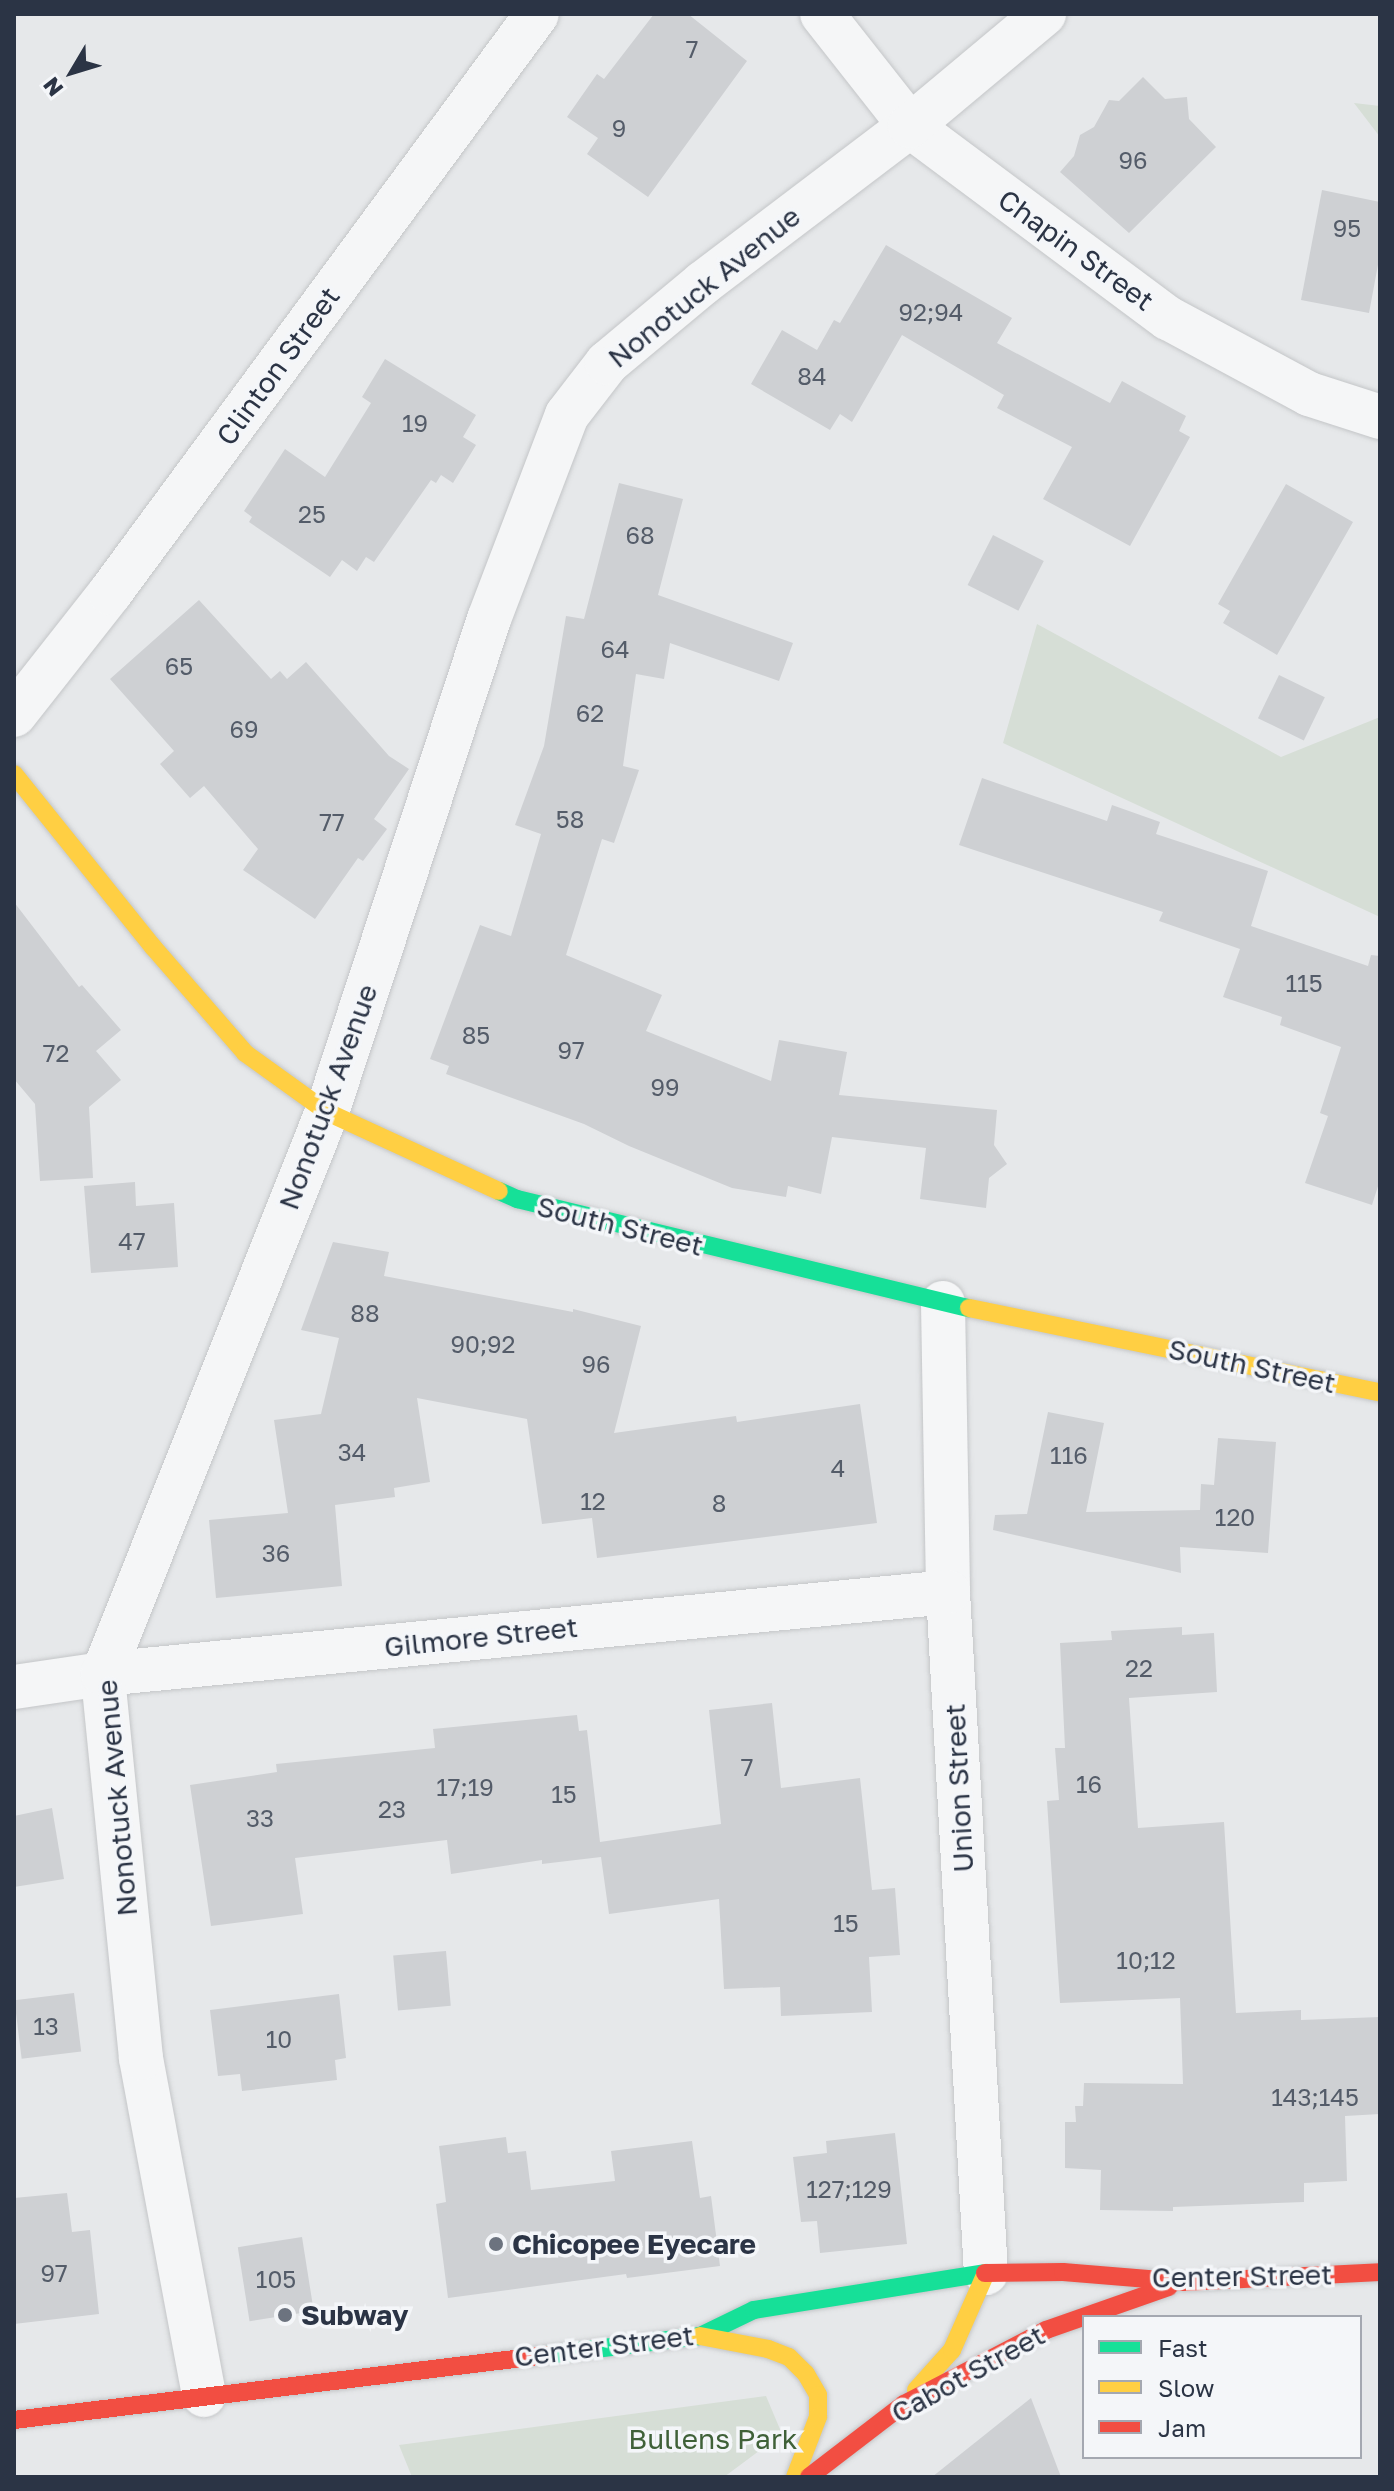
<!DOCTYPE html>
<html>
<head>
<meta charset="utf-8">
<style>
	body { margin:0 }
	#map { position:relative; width:1394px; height:2491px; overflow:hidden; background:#e6e8ea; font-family:"Golos Text",sans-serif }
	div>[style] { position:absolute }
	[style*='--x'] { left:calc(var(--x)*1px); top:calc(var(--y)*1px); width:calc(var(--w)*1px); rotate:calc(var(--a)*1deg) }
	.green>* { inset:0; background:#d6ded6 }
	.building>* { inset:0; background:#ced0d3; transform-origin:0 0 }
	.roads { filter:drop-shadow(0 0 2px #c4c6c8) drop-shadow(0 0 2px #c4c6c8) }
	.street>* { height:44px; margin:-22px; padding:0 22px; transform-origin:22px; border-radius:22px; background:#f5f6f7 }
	.fast>* { height:18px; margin:-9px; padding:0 9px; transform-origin:9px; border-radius:9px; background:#16e098 }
	.slow>* { height:18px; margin:-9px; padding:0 9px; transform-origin:9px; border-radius:9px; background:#ffcf43 }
	.jam>* { height:18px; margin:-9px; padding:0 9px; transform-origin:9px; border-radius:9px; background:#f24e42 }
	.dots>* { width:22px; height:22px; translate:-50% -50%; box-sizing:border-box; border:4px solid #f4f6f9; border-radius:50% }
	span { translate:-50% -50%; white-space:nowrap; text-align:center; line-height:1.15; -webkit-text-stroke:7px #f4f6f9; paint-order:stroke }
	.number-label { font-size:24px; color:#545c69 }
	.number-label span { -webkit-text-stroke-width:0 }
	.street-label { font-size:28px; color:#2b3445 }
	.poi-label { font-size:28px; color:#2b3445; font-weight:700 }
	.left { translate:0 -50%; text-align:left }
	.park-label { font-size:28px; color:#3f6138 }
	.frame { position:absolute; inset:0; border:16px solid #2b3445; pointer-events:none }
	.legend { position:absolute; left:1082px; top:2315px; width:280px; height:144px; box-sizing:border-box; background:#f4f6f9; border:2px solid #a4a8b1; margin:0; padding:10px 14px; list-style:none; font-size:24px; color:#2b3445 }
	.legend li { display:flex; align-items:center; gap:16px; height:40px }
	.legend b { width:40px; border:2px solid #a4a8b1 }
	.north { position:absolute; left:32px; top:32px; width:80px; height:80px; -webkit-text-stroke:6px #f4f6f9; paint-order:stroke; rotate:232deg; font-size:22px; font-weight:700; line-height:32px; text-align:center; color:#2b3445 }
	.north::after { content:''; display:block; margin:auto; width:28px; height:36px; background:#2b3445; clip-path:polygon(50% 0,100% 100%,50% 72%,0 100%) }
</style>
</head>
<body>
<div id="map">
	<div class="green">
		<i style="clip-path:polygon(1354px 103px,1380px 106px,1380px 137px)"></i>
		<i style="clip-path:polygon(1037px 624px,1281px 757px,1380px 717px,1380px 917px,1003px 743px)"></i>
		<i style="clip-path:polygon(766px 2396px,782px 2434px,724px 2477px,412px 2477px,399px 2445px)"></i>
	</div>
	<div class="building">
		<i style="clip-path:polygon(654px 14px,688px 14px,747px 61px,648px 197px,587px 154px,598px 138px,567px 117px,597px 74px,604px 79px)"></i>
		<i style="clip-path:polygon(1143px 77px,1165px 99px,1187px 97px,1189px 119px,1216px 147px,1129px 233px,1060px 172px,1074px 156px,1080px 135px,1094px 127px,1109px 100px,1119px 101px)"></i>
		<i style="clip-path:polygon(1322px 190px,1380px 202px,1380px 254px,1369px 313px,1301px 300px)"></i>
		<i style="clip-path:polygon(886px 245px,1012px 318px,997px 343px,1110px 403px,1122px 381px,1186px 416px,1179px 431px,1190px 437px,1130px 546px,1043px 499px,1072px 447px,997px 408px,1004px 395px,902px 335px,852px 422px,840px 414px,830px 430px,751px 384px,782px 330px,817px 350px,834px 320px,840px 323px)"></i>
		<i style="clip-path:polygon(385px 359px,476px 415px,463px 437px,476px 445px,453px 483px,441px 475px,436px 483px,431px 480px,374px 562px,366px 557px,357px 571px,342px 560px,330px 577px,249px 522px,252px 517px,244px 511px,285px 449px,325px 477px,371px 403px,362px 397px)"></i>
		<i style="clip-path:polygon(619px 483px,683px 499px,658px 595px,793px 643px,779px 681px,670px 643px,664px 679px,636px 674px,623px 766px,639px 770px,614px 843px,602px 839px,566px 955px,662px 995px,646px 1031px,771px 1081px,779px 1040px,847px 1052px,839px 1095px,997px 1110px,994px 1145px,1007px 1164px,989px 1178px,986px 1208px,920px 1199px,926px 1148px,832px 1137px,821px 1194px,788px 1186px,786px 1197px,732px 1188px,629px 1146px,584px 1124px,446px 1074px,449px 1066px,430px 1059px,480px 925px,511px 936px,541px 834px,515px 825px,544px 746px,566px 616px,584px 619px)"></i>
		<i style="clip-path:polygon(1286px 484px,1353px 522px,1277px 655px,1223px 623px,1230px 611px,1218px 604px)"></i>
		<i style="left:993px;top:535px;width:57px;height:56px;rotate:27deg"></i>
		<i style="clip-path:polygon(199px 600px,271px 679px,280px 671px,287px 679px,306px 662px,389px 756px,409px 769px,374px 819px,387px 829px,363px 861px,358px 858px,315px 919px,243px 870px,258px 849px,204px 786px,190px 798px,160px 764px,174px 751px,110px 679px)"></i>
		<i style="left:1279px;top:675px;width:51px;height:48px;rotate:26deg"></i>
		<i style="clip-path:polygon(982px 778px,1107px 821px,1112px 805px,1160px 822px,1156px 834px,1268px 871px,1251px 926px,1368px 966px,1371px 955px,1380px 956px,1380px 1180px,1372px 1205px,1305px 1183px,1328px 1116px,1320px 1113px,1341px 1047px,1280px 1025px,1282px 1017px,1223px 997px,1240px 949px,1159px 921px,1163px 912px,959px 845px)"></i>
		<i style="clip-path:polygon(14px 902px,79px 987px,82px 985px,121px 1030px,96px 1051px,121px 1080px,89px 1107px,93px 1178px,40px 1181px,35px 1104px,14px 1079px)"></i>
		<i style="clip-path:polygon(135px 1182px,136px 1206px,174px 1203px,178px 1267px,91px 1273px,84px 1186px)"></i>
		<i style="clip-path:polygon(333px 1242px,389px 1252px,384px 1276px,573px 1312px,573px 1309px,641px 1326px,614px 1433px,736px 1416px,737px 1422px,860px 1404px,877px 1523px,597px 1558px,592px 1518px,542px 1524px,527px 1419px,417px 1398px,430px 1482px,394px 1488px,395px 1497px,335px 1505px,342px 1586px,216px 1598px,209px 1520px,288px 1513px,274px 1420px,321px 1414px,339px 1338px,301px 1330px)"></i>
		<i style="clip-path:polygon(1048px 1412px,1104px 1423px,1086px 1512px,1200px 1510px,1201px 1484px,1214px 1485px,1218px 1438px,1276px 1442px,1268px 1553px,1180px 1547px,1181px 1573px,993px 1530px,995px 1515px,1027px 1514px)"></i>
		<i style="clip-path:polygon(1182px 1627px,1182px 1635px,1214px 1633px,1217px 1692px,1129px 1698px,1138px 1828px,1224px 1822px,1236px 2013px,1301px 2010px,1301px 2020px,1380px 2017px,1380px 2114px,1345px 2116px,1347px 2181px,1304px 2183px,1304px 2202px,1173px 2207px,1173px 2211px,1100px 2210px,1101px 2170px,1065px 2168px,1065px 2122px,1076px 2122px,1075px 2106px,1083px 2106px,1084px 2083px,1183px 2084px,1180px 1998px,1060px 2003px,1047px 1801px,1059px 1800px,1055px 1748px,1065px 1748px,1060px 1643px,1112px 1640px,1111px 1631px)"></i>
		<i style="clip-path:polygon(772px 1703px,781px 1788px,860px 1778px,872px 1890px,895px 1888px,900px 1955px,869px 1957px,872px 2012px,781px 2016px,780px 1987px,724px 1989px,719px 1899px,609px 1914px,601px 1857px,542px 1864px,542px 1860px,451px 1874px,447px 1840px,295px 1858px,303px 1914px,211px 1926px,190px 1785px,277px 1772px,276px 1764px,435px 1748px,433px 1729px,577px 1715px,579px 1731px,587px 1730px,600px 1842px,721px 1824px,709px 1710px)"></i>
		<i style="clip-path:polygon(52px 1808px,64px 1879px,14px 1887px,14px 1816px)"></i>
		<i style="left:446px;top:1951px;width:55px;height:53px;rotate:85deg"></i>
		<i style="left:74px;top:1993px;width:59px;height:60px;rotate:83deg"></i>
		<i style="clip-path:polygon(339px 1994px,346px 2058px,335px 2060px,337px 2080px,242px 2091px,240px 2074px,218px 2076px,210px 2010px)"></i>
		<i style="clip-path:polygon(895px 2133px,907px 2244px,820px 2253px,817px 2221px,801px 2222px,793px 2157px,827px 2153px,826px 2141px)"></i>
		<i style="clip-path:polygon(506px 2137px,508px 2153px,526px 2151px,531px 2190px,615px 2181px,611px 2151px,692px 2141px,700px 2198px,711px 2196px,720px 2266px,627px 2278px,626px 2274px,448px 2298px,436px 2204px,446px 2202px,439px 2146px)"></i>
		<i style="clip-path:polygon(67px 2193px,72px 2232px,90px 2230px,99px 2314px,14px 2324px,14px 2198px)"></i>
		<i style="left:302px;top:2237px;width:75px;height:65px;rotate:81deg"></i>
		<i style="clip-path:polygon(1031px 2398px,1061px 2477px,932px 2477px)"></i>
	</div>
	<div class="roads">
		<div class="street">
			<i style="--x:822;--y:14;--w:142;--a:51.8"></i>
			<i style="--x:910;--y:126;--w:322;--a:36.7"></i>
			<i style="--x:1168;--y:318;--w:160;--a:28.3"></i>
			<i style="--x:1309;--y:394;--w:75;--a:17.9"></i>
			<i style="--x:14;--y:715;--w:155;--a:-51.8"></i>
			<i style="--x:110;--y:593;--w:719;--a:-53.59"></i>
			<i style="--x:943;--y:1303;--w:289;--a:89"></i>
			<i style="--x:948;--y:1592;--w:682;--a:86.81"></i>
			<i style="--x:14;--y:1687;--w:90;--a:-8.3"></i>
			<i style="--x:103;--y:1674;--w:849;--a:-5.54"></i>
			<i style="--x:204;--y:2395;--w:343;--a:-100.6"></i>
			<i style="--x:141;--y:2058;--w:386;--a:-95.7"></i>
			<i style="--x:103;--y:1674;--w:605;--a:-68.27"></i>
			<i style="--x:327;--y:1112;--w:519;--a:-71.81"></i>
			<i style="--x:489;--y:619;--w:218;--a:-69.1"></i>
			<i style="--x:567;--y:415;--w:66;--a:-52.4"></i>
			<i style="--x:607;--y:363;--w:125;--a:-39.8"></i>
			<i style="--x:703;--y:283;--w:260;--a:-37.2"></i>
			<i style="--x:910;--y:126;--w:175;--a:-39.9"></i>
		</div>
		<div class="fast">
			<i style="--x:499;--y:1191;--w:20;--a:24"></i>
			<i style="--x:517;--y:1199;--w:465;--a:13.6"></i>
			<i style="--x:547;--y:2355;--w:154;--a:-7.1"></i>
			<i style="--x:700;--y:2336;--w:60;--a:-25.7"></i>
			<i style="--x:754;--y:2310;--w:234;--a:-9.1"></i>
		</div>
		<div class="slow">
			<i style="--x:14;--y:774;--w:222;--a:51.2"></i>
			<i style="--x:153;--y:947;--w:140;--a:49"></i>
			<i style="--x:245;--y:1053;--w:101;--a:35.7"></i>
			<i style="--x:327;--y:1112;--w:189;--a:24.7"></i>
			<i style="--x:969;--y:1308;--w:419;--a:11.6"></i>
			<i style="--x:700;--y:2336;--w:69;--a:10.8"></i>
			<i style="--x:768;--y:2349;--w:22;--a:21"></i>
			<i style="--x:789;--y:2357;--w:24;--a:45"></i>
			<i style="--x:806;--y:2374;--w:24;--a:60"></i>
			<i style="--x:818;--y:2395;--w:22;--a:90"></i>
			<i style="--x:818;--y:2417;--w:64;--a:111"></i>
			<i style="--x:916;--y:2390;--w:54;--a:-48"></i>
			<i style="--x:952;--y:2350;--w:84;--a:-66.2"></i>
		</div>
		<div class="jam">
			<i style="--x:985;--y:2273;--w:78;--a:-0.7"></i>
			<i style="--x:1063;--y:2272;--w:122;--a:4.7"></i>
			<i style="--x:1185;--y:2282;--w:195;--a:-2.9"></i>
			<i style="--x:14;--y:2420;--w:537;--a:-6.95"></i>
			<i style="--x:809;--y:2477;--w:120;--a:-37.5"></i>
			<i style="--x:904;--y:2404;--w:160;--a:-27.5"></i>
			<i style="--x:1046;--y:2330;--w:130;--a:-19.3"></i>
		</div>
	</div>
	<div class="dots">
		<i style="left:496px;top:2244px;background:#6c737f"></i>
		<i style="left:285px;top:2315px;background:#6c737f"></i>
	</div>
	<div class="number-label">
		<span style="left:692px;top:49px">7</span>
		<span style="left:619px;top:128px">9</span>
		<span style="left:1133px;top:160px">96</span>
		<span style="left:1347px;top:228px">95</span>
		<span style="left:931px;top:312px">92;94</span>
		<span style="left:812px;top:376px">84</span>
		<span style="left:415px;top:423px">19</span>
		<span style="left:312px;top:514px">25</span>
		<span style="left:640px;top:535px">68</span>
		<span style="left:615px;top:649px">64</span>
		<span style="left:179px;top:666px">65</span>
		<span style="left:590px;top:713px">62</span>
		<span style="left:244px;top:729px">69</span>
		<span style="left:570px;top:819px">58</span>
		<span style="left:332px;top:822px">77</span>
		<span style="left:1304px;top:983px">115</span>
		<span style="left:476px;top:1035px">85</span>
		<span style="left:571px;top:1050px">97</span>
		<span style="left:56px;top:1053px">72</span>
		<span style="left:665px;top:1087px">99</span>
		<span style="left:132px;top:1241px">47</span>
		<span style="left:365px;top:1313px">88</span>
		<span style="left:483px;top:1344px">90;92</span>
		<span style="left:596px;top:1364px">96</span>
		<span style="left:352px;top:1452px">34</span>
		<span style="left:1069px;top:1455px">116</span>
		<span style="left:838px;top:1468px">4</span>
		<span style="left:593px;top:1501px">12</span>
		<span style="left:719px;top:1503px">8</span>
		<span style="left:1235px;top:1517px">120</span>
		<span style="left:276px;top:1553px">36</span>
		<span style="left:1139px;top:1668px">22</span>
		<span style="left:747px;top:1767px">7</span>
		<span style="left:1089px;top:1784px">16</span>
		<span style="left:465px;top:1787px">17;19</span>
		<span style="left:564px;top:1794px">15</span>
		<span style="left:392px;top:1809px">23</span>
		<span style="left:260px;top:1818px">33</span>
		<span style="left:846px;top:1923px">15</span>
		<span style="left:1146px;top:1960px">10;12</span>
		<span style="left:46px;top:2026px">13</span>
		<span style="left:279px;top:2039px">10</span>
		<span style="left:1315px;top:2097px">143;145</span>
		<span style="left:849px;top:2189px">127;129</span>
		<span style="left:54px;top:2273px">97</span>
		<span style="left:276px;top:2279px">105</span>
	</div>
	<div class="street-label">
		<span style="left:1076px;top:250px;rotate:36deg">Chapin Street</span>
		<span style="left:704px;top:287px;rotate:-39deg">Nonotuck Avenue</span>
		<span style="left:278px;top:366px;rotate:-54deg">Clinton Street</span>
		<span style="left:328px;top:1097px;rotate:-70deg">Nonotuck Avenue</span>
		<span style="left:620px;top:1226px;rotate:14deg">South Street</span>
		<span style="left:1252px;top:1366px;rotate:12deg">South Street</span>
		<span style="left:481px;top:1637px;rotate:-6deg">Gilmore Street</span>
		<span style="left:959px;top:1788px;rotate:-93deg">Union Street</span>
		<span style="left:117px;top:1798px;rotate:-95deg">Nonotuck Avenue</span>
		<span style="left:1242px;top:2276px;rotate:-1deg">Center Street</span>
		<span style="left:604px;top:2346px;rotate:-7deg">Center Street</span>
		<span style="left:968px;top:2374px;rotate:-29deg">Cabot Street</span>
	</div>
	<div class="poi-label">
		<span class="left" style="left:512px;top:2244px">Chicopee Eyecare</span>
		<span class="left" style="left:301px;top:2315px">Subway</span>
	</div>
	<div class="park-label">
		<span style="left:713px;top:2439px">Bullens Park</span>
	</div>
	<div class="frame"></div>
	<ul class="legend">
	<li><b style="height:10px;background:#16e098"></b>Fast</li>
	<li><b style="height:10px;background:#ffcf43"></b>Slow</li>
	<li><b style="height:10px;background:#f24e42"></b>Jam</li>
	</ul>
	<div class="north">N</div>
</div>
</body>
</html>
